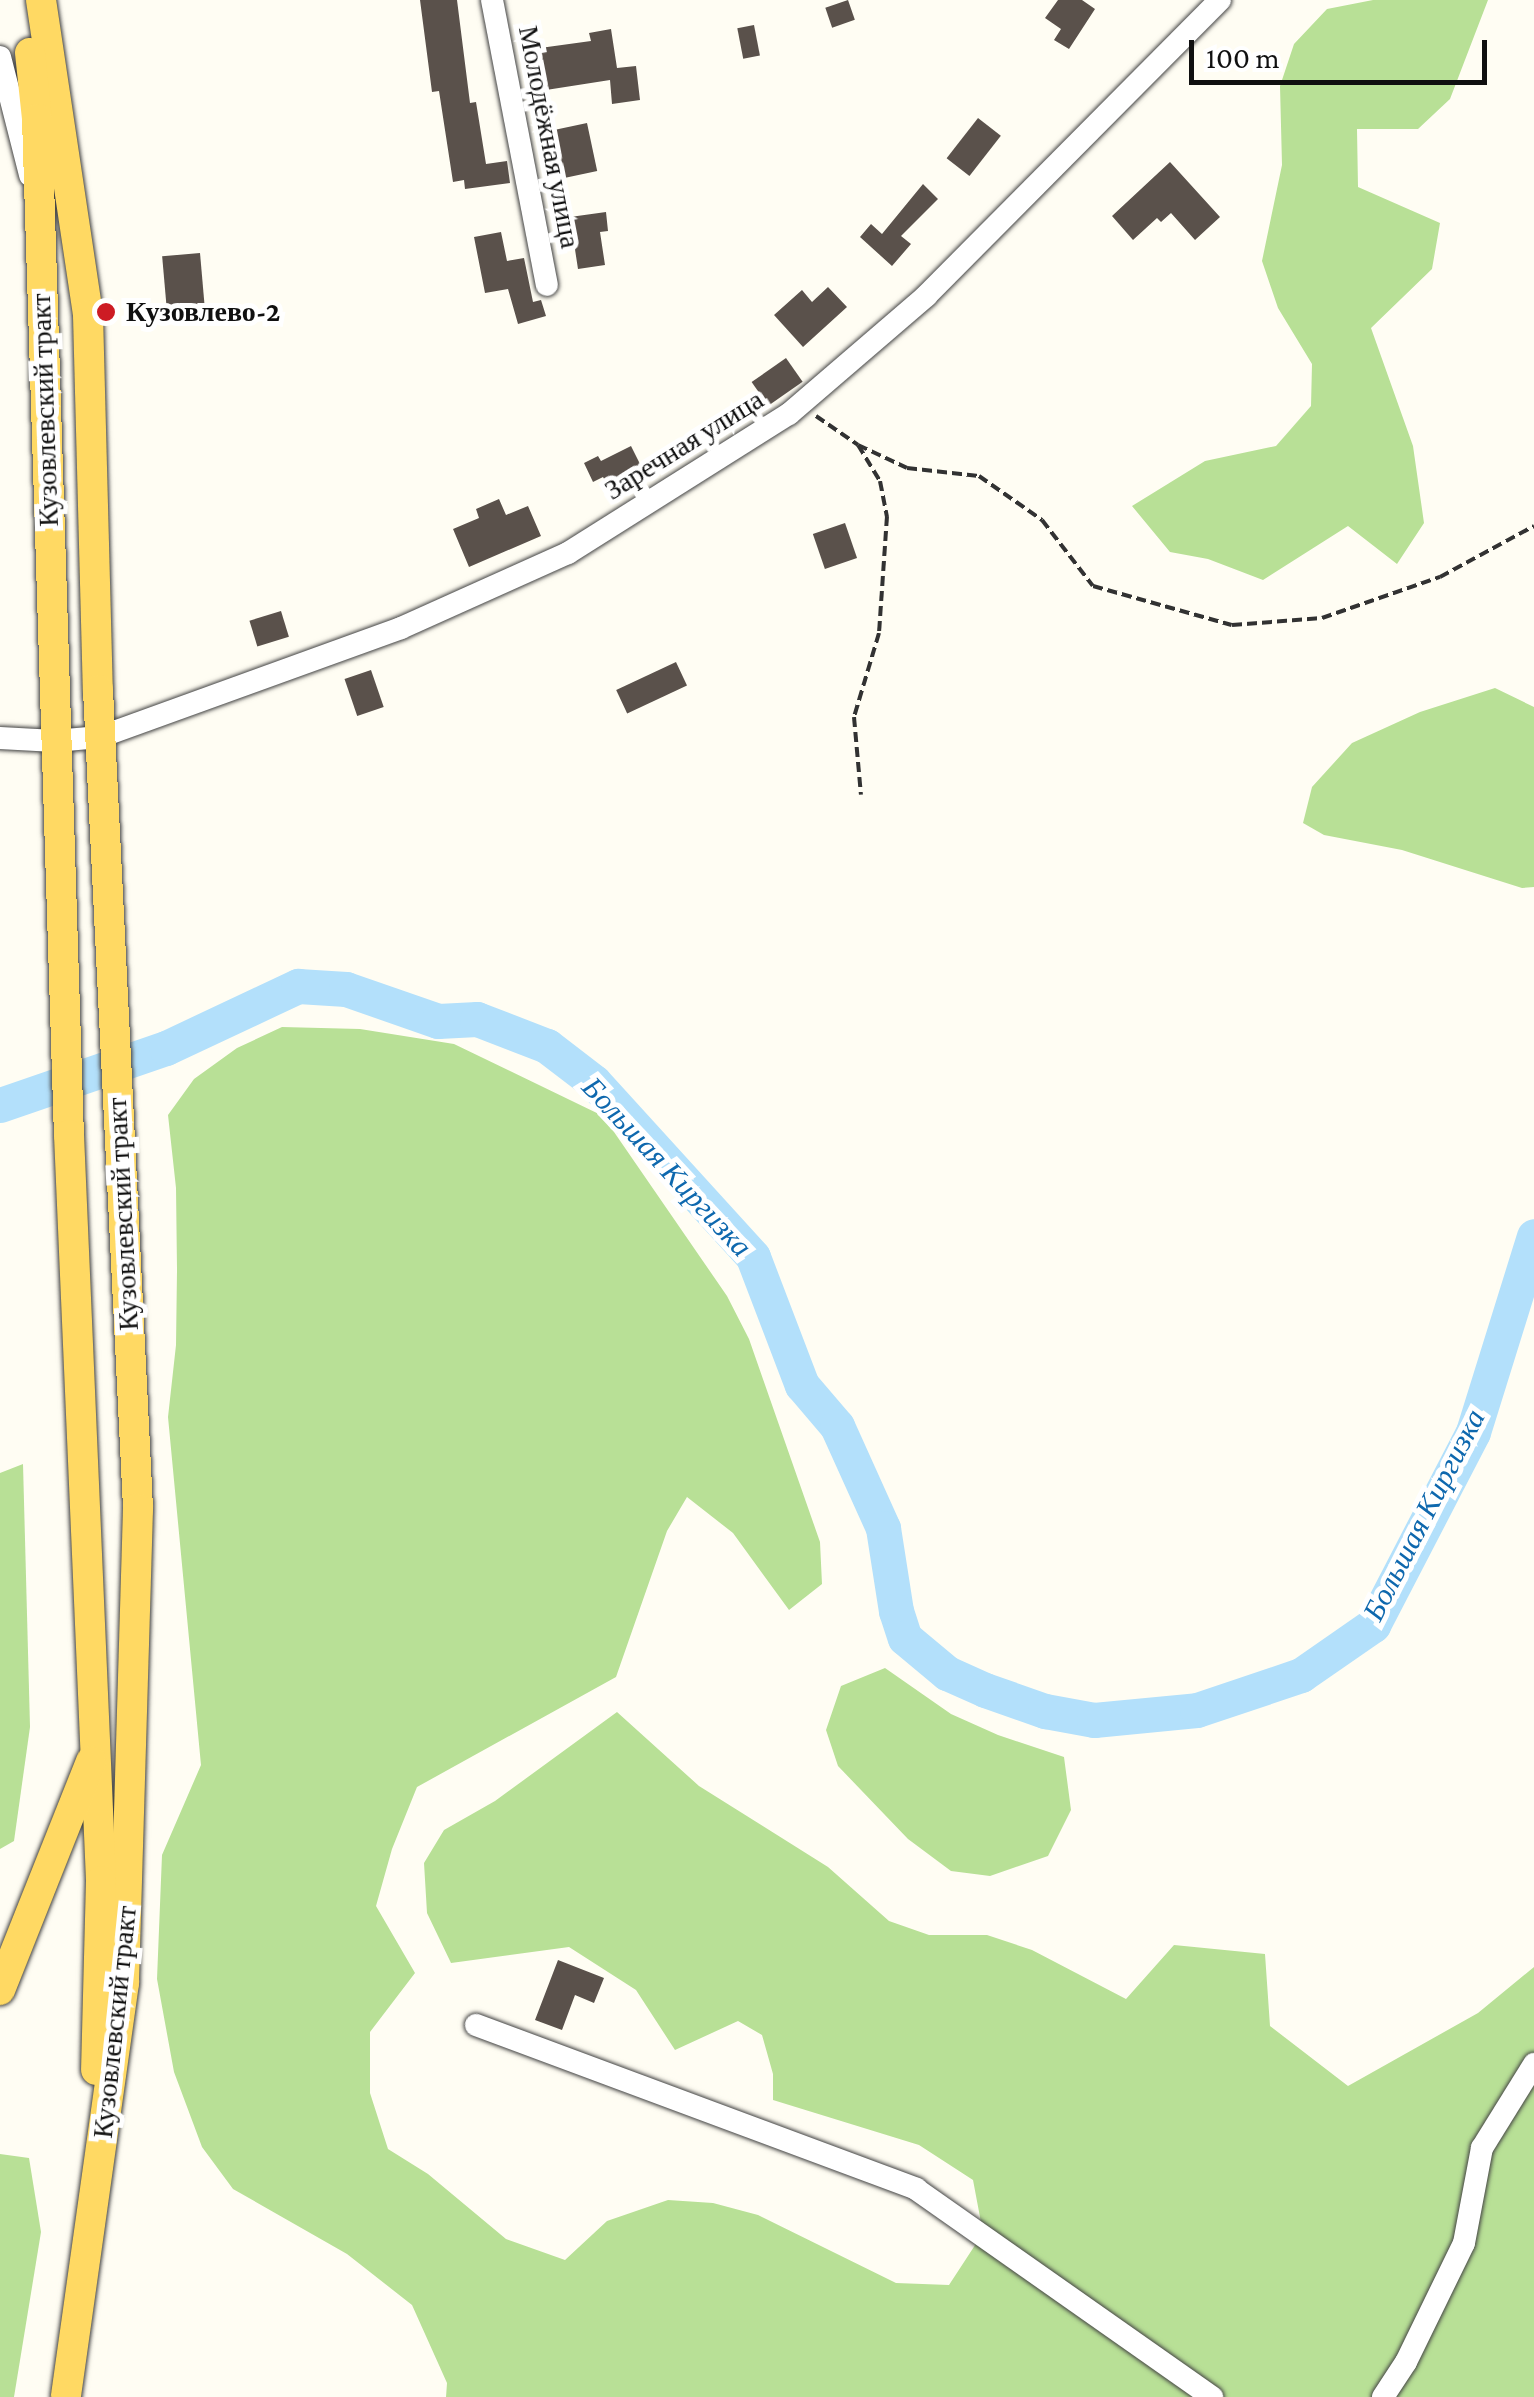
<!DOCTYPE html>
<html>
<head>
<meta charset="utf-8">
<style>
	body { margin:0 }
	#map { position:relative; width:1534px; height:2397px; overflow:hidden; background:#fffdf3; font-family:"Crimson Pro",serif }
	div>[style] { position:absolute }
	[style*='--x'] { left:calc(var(--x)*1px); top:calc(var(--y)*1px); width:calc(var(--w)*1px); rotate:calc(var(--a)*1deg) }
	.forest>* { inset:0; background:#b8e096 }
	.river>* { height:35px; margin:-17.5px; padding:0 17.5px; transform-origin:17.5px; border-radius:17.5px; background:#b3e0fb }
	.building>* { inset:0; background:#5a514b; transform-origin:0 0 }
	.path>* { height:4px; margin-top:-2px; transform-origin:0; background:repeating-linear-gradient(90deg,#323232 0 10px,transparent 0 15px) }
	.roads { filter:drop-shadow(0 0 2px #434343) drop-shadow(0 0 2px #434343) }
	.minor>* { height:22px; margin:-11px; padding:0 11px; transform-origin:11px; border-radius:11px; background:#fff }
	.major>* { height:30px; margin:-15px; padding:0 15px; transform-origin:15px; border-radius:15px; background:#ffd963 }
	.dots>* { width:28px; height:28px; translate:-50% -50%; box-sizing:border-box; border:5px solid #fff; border-radius:50% }
	span { translate:-50% -50%; white-space:nowrap; text-align:center; line-height:1.15; -webkit-text-stroke:10px #fff; paint-order:stroke }
	.street-label { font-size:28px; color:#101010 }
	.poi-label { font-size:28px; color:#101010; font-weight:700 }
	.left { translate:0 -50%; text-align:left }
	.water-label { font-size:30px; color:#0e68ae; font-style:italic }
	.scale { position:absolute; left:1189px; top:40px; width:298px; height:45px; box-sizing:border-box; border:5px solid #101010; border-top:0; padding-left:12px; font-size:30px; line-height:35px; white-space:nowrap; color:#101010; -webkit-text-stroke:8px #fff; paint-order:stroke }
</style>
</head>
<body>
<div id="map">
	<div class="forest">
		<i style="clip-path:polygon(1373px 0,1488px 0,1450px 99px,1418px 129px,1357px 129px,1358px 187px,1440px 223px,1432px 269px,1371px 328px,1413px 446px,1424px 523px,1397px 564px,1348px 526px,1263px 580px,1208px 559px,1170px 552px,1132px 506px,1205px 461px,1276px 446px,1311px 406px,1312px 364px,1278px 308px,1262px 261px,1282px 165px,1280px 86px,1294px 44px,1327px 9px)"></i>
		<i style="clip-path:polygon(1495px 688px,1534px 707px,1534px 887px,1522px 888px,1402px 850px,1324px 835px,1303px 823px,1312px 787px,1352px 743px,1420px 712px)"></i>
		<i style="clip-path:polygon(282px 1027px,360px 1029px,454px 1044px,603px 1116px,727px 1296px,749px 1339px,820px 1542px,822px 1584px,789px 1610px,733px 1533px,687px 1497px,667px 1531px,616px 1677px,417px 1787px,392px 1849px,376px 1906px,415px 1973px,370px 2032px,370px 2093px,388px 2149px,428px 2174px,506px 2239px,565px 2260px,607px 2221px,668px 2200px,713px 2203px,758px 2215px,896px 2283px,949px 2285px,983px 2233px,973px 2180px,919px 2145px,773px 2100px,773px 2074px,762px 2035px,738px 2021px,675px 2050px,636px 1990px,569px 1947px,451px 1963px,427px 1913px,424px 1863px,444px 1830px,495px 1801px,617px 1712px,699px 1786px,828px 1867px,889px 1921px,929px 1935px,987px 1935px,1032px 1950px,1126px 1999px,1174px 1945px,1265px 1954px,1270px 2026px,1348px 2086px,1478px 2013px,1534px 1967px,1534px 2397px,446px 2397px,447px 2383px,412px 2305px,347px 2254px,233px 2189px,202px 2147px,174px 2072px,157px 1979px,162px 1855px,201px 1765px,168px 1417px,176px 1345px,177px 1270px,176px 1188px,168px 1115px,194px 1079px,237px 1048px)"></i>
		<i style="clip-path:polygon(23px 1464px,30px 1727px,14px 1841px,0 1849px,0 1473px)"></i>
		<i style="clip-path:polygon(885px 1668px,951px 1714px,998px 1735px,1064px 1757px,1071px 1810px,1048px 1856px,990px 1876px,951px 1871px,908px 1839px,838px 1766px,826px 1730px,841px 1686px)"></i>
		<i style="clip-path:polygon(0 2154px,29px 2158px,41px 2232px,14px 2397px,0 2397px)"></i>
	</div>
	<div class="river">
		<i style="--x:0;--y:1105;--w:176;--a:-19"></i>
		<i style="--x:166;--y:1048;--w:146;--a:-25.2"></i>
		<i style="--x:298;--y:986;--w:48;--a:3.6"></i>
		<i style="--x:346;--y:989;--w:97;--a:19.2"></i>
		<i style="--x:438;--y:1021;--w:39;--a:-3"></i>
		<i style="--x:477;--y:1019;--w:75;--a:21.1"></i>
		<i style="--x:547;--y:1046;--w:59;--a:37.5"></i>
		<i style="--x:594;--y:1082;--w:236;--a:47.7"></i>
		<i style="--x:753;--y:1257;--w:137;--a:69.1"></i>
		<i style="--x:802;--y:1385;--w:54;--a:49.5"></i>
		<i style="--x:837;--y:1426;--w:112;--a:65.7"></i>
		<i style="--x:883;--y:1528;--w:84;--a:81.1"></i>
		<i style="--x:896;--y:1611;--w:28;--a:72"></i>
		<i style="--x:905;--y:1638;--w:55;--a:39.8"></i>
		<i style="--x:947;--y:1673;--w:42;--a:24.1"></i>
		<i style="--x:985;--y:1690;--w:64;--a:19.3"></i>
		<i style="--x:1045;--y:1711;--w:50;--a:10.4"></i>
		<i style="--x:1094;--y:1720;--w:103;--a:-5.5"></i>
		<i style="--x:1197;--y:1710;--w:110;--a:-18.6"></i>
		<i style="--x:1301;--y:1675;--w:88;--a:-34.8"></i>
		<i style="--x:1373;--y:1625;--w:217;--a:-62.6"></i>
		<i style="--x:1473;--y:1432;--w:205;--a:-72.7"></i>
	</div>
	<div class="building">
		<i style="clip-path:polygon(420px 0,457px 0,470px 103px,476px 102px,486px 164px,507px 161px,510px 183px,465px 189px,464px 180px,453px 182px,439px 91px,432px 92px)"></i>
		<i style="left:848px;top:0;width:21px;height:24px;rotate:71deg"></i>
		<i style="clip-path:polygon(1058px 0,1082px 0,1095px 9px,1069px 49px,1054px 40px,1061px 29px,1045px 18px)"></i>
		<i style="left:754px;top:25px;width:31px;height:17px;rotate:79deg"></i>
		<i style="clip-path:polygon(611px 29px,617px 68px,636px 66px,640px 100px,612px 104px,610px 80px,546px 90px,540px 48px,591px 41px,589px 33px)"></i>
		<i style="left:978px;top:118px;width:29px;height:51px;rotate:38deg"></i>
		<i style="left:587px;top:123px;width:49px;height:36px;rotate:78deg"></i>
		<i style="clip-path:polygon(1170px 162px,1220px 217px,1195px 240px,1171px 213px,1161px 222px,1157px 218px,1133px 240px,1112px 216px)"></i>
		<i style="clip-path:polygon(923px 184px,938px 199px,901px 236px,911px 244px,892px 266px,860px 237px,871px 224px,882px 234px)"></i>
		<i style="clip-path:polygon(606px 212px,608px 231px,600px 232px,605px 265px,578px 269px,570px 217px)"></i>
		<i style="clip-path:polygon(501px 232px,507px 261px,524px 258px,533px 302px,541px 300px,546px 316px,518px 324px,508px 289px,485px 293px,474px 237px)"></i>
		<i style="left:200px;top:253px;width:61px;height:38px;rotate:85deg"></i>
		<i style="clip-path:polygon(828px 287px,847px 307px,803px 347px,774px 315px,802px 290px,812px 302px)"></i>
		<i style="left:786px;top:358px;width:29px;height:42px;rotate:55deg"></i>
		<i style="clip-path:polygon(631px 446px,645px 474px,611px 492px,603px 477px,593px 482px,584px 463px,598px 456px,601px 461px)"></i>
		<i style="clip-path:polygon(499px 499px,506px 515px,528px 506px,541px 536px,469px 567px,453px 529px,479px 518px,476px 509px)"></i>
		<i style="left:845px;top:523px;width:37px;height:34px;rotate:71deg"></i>
		<i style="left:281px;top:611px;width:27px;height:33px;rotate:73deg"></i>
		<i style="left:676px;top:662px;width:26px;height:66px;rotate:65deg"></i>
		<i style="left:371px;top:670px;width:39px;height:28px;rotate:71deg"></i>
		<i style="clip-path:polygon(558px 1960px,604px 1978px,594px 2003px,575px 1995px,562px 2030px,535px 2020px)"></i>
	</div>
	<div class="path">
		<i style="--x:816;--y:416;--w:51;--a:34.6"></i>
		<i style="--x:858;--y:445;--w:54;--a:25.1"></i>
		<i style="--x:907;--y:468;--w:72;--a:6.3"></i>
		<i style="--x:979;--y:476;--w:77;--a:34.9"></i>
		<i style="--x:1042;--y:520;--w:83;--a:52.3"></i>
		<i style="--x:1093;--y:586;--w:144;--a:15.7"></i>
		<i style="--x:1232;--y:625;--w:90;--a:-4.4"></i>
		<i style="--x:1322;--y:618;--w:125;--a:-19.2"></i>
		<i style="--x:1440;--y:577;--w:107;--a:-28.5"></i>
		<i style="--x:858;--y:445;--w:42;--a:58.6"></i>
		<i style="--x:880;--y:481;--w:36;--a:79"></i>
		<i style="--x:887;--y:516;--w:117;--a:93.9"></i>
		<i style="--x:879;--y:633;--w:88;--a:106.6"></i>
		<i style="--x:854;--y:717;--w:78;--a:84.9"></i>
	</div>
	<div class="roads">
		<div class="minor">
			<i style="--x:492;--y:0;--w:290;--a:79.1"></i>
			<i style="--x:0;--y:57;--w:122;--a:75.7"></i>
			<i style="--x:0;--y:738;--w:55;--a:3.1"></i>
			<i style="--x:55;--y:741;--w:45;--a:-5.1"></i>
			<i style="--x:100;--y:737;--w:320;--a:-19.9"></i>
			<i style="--x:401;--y:628;--w:183;--a:-24.2"></i>
			<i style="--x:568;--y:553;--w:261;--a:-32.2"></i>
			<i style="--x:789;--y:414;--w:181;--a:-40.7"></i>
			<i style="--x:926;--y:296;--w:417;--a:-45.2"></i>
			<i style="--x:476;--y:2025;--w:470;--a:20.4"></i>
			<i style="--x:916;--y:2189;--w:362;--a:35.1"></i>
			<i style="--x:1383;--y:2397;--w:42;--a:-56.7"></i>
			<i style="--x:1406;--y:2362;--w:132;--a:-64"></i>
			<i style="--x:1464;--y:2243;--w:97;--a:-79.3"></i>
			<i style="--x:1482;--y:2148;--w:99;--a:-58.2"></i>
		</div>
		<div class="major">
			<i style="--x:41;--y:0;--w:318;--a:81.5"></i>
			<i style="--x:88;--y:315;--w:375;--a:88.5"></i>
			<i style="--x:98;--y:690;--w:820;--a:87.2"></i>
			<i style="--x:138;--y:1509;--w:474;--a:91.7"></i>
			<i style="--x:124;--y:1983;--w:418;--a:98"></i>
			<i style="--x:30;--y:53;--w:66;--a:83.9"></i>
			<i style="--x:37;--y:119;--w:1017;--a:88.2"></i>
			<i style="--x:69;--y:1135;--w:747;--a:87.54"></i>
			<i style="--x:101;--y:1881;--w:189;--a:91.5"></i>
			<i style="--x:0;--y:1990;--w:246;--a:-68.3"></i>
		</div>
	</div>
	<div class="dots">
		<i style="left:106px;top:312px;background:#cd1b24"></i>
	</div>
	<div class="street-label">
		<span style="left:549px;top:137px;rotate:79deg">Молодёжная улица</span>
		<span style="left:45px;top:410px;rotate:-92deg">Кузовлевский тракт</span>
		<span style="left:684px;top:445px;rotate:-32deg">Заречная улица</span>
		<span style="left:123px;top:1214px;rotate:-93deg">Кузовлевский тракт</span>
		<span style="left:115px;top:2022px;rotate:-84deg">Кузовлевский тракт</span>
	</div>
	<div class="poi-label">
		<span class="left" style="left:126px;top:312px">Кузовлево-2</span>
	</div>
	<div class="water-label">
		<span style="left:667px;top:1167px;rotate:47deg">Большая Киргизка</span>
		<span style="left:1424px;top:1515px;rotate:-63deg">Большая Киргизка</span>
	</div>
	<div class="scale">100 m</div>
</div>
</body>
</html>
